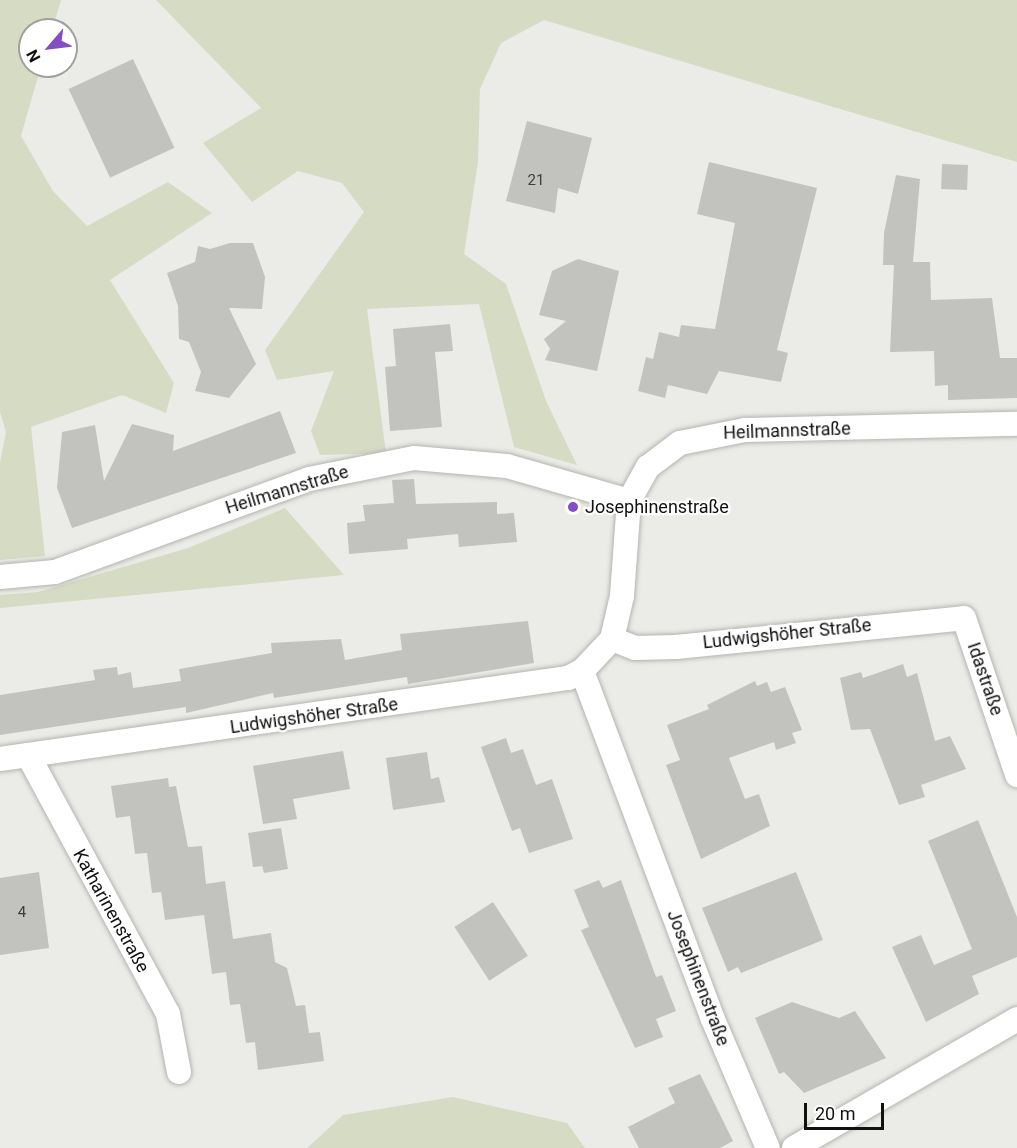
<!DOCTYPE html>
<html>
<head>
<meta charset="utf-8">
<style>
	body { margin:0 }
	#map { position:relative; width:1017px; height:1148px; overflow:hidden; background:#ebece7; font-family:Roboto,sans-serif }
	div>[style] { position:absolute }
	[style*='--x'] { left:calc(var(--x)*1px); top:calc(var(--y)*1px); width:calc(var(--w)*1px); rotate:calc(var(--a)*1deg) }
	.green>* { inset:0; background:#d6dbc4 }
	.building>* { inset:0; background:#c2c3be; transform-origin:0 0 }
	.roads { filter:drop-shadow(0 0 2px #b4b5b0) drop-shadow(0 0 2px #b4b5b0) }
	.minor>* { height:24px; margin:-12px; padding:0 12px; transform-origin:12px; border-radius:12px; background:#fff }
	.dots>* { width:16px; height:16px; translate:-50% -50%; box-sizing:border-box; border:3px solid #fff; border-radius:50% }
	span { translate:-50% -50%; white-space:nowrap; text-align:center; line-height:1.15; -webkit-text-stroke:4.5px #fff; paint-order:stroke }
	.number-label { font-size:15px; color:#3d3e3c }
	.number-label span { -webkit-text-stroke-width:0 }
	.street-label { font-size:18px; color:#111210 }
	.poi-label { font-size:18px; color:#111210 }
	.left { translate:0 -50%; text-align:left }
	.north { position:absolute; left:18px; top:18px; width:60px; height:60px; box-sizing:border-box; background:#fff; border:2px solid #a0a09f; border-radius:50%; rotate:242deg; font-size:16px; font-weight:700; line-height:24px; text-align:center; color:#111210 }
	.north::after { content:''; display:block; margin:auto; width:21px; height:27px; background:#824dc5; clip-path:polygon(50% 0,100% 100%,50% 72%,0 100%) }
	.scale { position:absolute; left:804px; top:1103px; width:80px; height:27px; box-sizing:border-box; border:3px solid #111210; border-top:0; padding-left:8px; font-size:18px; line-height:21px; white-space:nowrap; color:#111210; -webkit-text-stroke:4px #fff; paint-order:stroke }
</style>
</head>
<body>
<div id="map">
	<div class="green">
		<i style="clip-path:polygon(0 0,61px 0,52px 30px,30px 30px,30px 66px,41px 66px,21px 136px,53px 191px,87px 226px,168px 182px,212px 213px,110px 280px,174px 383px,166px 413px,122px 395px,31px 427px,45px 556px,0 560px,0 463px,6px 432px,0 412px)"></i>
		<i style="clip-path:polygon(156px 0,1017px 0,1017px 162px,544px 20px,501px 43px,480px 89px,478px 162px,464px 254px,506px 284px,546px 401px,577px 465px,514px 447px,479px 304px,367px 309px,386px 453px,320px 455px,311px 431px,334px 371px,277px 380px,265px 350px,364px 212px,342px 183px,298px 171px,252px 202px,203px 143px,261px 108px)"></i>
		<i style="clip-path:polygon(285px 508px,344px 575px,0 608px,0 595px,38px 592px,188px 548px)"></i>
		<i style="clip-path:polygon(453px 1097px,567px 1123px,585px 1148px,307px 1148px,343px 1115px)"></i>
	</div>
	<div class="building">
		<i style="left:133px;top:59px;width:98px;height:71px;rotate:65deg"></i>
		<i style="clip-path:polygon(527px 121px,592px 138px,578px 194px,558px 188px,555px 213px,506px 201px)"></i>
		<i style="clip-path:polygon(709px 162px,817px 188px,777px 350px,788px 353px,781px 382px,719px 371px,707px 394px,668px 385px,665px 398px,638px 391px,646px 357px,653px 359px,659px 332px,679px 337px,681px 325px,715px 329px,735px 223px,697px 214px)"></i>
		<i style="left:942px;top:164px;width:26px;height:25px;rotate:2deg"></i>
		<i style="clip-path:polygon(896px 175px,920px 179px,913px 262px,930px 262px,931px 300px,992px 298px,1000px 358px,1017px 358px,1017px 398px,948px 400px,948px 385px,935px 386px,934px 351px,890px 352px,894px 265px,883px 265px,884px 233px)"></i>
		<i style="clip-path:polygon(230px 243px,253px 243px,265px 277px,262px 309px,229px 308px,256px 364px,229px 398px,195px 391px,201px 372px,189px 342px,179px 339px,178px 306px,167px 273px,195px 262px,198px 246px,210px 249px)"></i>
		<i style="clip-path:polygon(578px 259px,619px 271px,597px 371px,545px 360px,550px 349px,544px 339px,566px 321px,539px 315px,552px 271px)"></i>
		<i style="clip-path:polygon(450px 324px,453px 351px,435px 352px,442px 427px,390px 431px,385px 367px,396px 366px,393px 329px)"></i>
		<i style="clip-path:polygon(280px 411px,296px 453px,72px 528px,57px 488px,62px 432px,95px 425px,104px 481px,132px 424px,174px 435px,173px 451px)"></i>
		<i style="clip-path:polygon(414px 479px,416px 504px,497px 502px,497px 514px,514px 513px,517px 542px,459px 547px,458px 534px,407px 539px,408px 549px,349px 554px,347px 523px,365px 521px,363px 505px,394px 503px,392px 480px)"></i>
		<i style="clip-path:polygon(528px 621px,534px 663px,408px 684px,407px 677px,274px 698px,273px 693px,186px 713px,186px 707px,0 735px,0 695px,95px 680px,93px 670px,117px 667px,118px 675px,131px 672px,133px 688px,181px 681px,179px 669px,272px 653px,271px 643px,341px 639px,345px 660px,402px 650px,400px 634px)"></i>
		<i style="clip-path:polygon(903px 664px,907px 677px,917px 673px,935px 741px,950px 736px,966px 769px,921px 785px,925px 797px,899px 805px,870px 729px,851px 730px,840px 678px,861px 672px,863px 678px)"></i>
		<i style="clip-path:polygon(755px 681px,757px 686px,767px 682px,771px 692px,785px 687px,802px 730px,792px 733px,796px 743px,776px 750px,774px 742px,729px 758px,745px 799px,759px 794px,770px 826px,701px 859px,666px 765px,680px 760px,667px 725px,709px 709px,707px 705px)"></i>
		<i style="clip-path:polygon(506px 738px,511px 753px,523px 749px,536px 785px,552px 779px,573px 839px,529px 853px,520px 828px,512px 831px,481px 747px)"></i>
		<i style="clip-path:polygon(343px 751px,350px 789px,293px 799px,297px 819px,263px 824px,253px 766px)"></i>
		<i style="clip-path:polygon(427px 752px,431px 779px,439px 777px,445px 802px,393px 810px,386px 758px)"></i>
		<i style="clip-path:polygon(168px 778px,169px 787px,176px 786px,188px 847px,202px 846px,206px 884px,225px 881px,233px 939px,271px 933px,275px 962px,287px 968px,296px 1006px,305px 1005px,309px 1033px,320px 1032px,324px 1061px,258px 1070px,255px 1042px,246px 1043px,240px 1004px,230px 1005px,226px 972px,212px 974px,204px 915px,165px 920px,161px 892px,152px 893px,147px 853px,135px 854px,130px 816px,116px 818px,111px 786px)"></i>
		<i style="clip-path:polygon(978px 820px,1017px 917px,1017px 957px,972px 976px,979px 994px,926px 1022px,892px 947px,921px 935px,934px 965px,972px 949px,928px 841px)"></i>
		<i style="clip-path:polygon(281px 828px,288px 869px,264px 873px,262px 866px,253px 867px,248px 833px)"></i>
		<i style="clip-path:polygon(39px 872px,49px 948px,0 955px,0 878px)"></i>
		<i style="clip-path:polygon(796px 872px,823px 940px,741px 973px,738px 967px,728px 972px,702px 908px)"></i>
		<i style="clip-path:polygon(599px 880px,603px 888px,621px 880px,656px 977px,662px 975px,676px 1011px,656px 1019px,663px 1037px,635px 1048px,581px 930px,589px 927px,574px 890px)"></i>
		<i style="left:493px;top:902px;width:64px;height:46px;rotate:57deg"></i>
		<i style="clip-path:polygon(792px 1002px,839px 1018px,855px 1011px,886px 1058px,804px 1093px,784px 1072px,779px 1074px,755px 1018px)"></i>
		<i style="clip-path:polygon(700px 1074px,733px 1141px,720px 1148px,639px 1148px,628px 1127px,675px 1103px,668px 1088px)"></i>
	</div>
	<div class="roads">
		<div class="minor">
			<i style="--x:0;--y:577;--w:55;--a:-5.2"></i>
			<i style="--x:55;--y:572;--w:270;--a:-20.1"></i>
			<i style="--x:309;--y:479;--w:107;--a:-11.3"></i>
			<i style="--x:414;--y:458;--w:93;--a:4.9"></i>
			<i style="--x:507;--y:466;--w:127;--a:16"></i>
			<i style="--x:612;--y:639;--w:25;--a:21"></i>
			<i style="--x:635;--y:648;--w:41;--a:-1.4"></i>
			<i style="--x:676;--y:647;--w:289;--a:-5.7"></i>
			<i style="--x:964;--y:618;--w:166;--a:71.3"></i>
			<i style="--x:582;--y:671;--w:370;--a:69.4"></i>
			<i style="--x:712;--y:1017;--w:142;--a:66.9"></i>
			<i style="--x:28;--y:755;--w:294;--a:61.6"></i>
			<i style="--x:168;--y:1014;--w:59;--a:79.3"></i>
			<i style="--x:0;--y:759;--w:574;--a:-8.12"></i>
			<i style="--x:568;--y:678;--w:16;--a:-27"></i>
			<i style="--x:582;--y:671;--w:44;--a:-46.8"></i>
			<i style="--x:612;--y:639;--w:44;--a:-76.9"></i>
			<i style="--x:622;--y:596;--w:95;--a:-85.8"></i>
			<i style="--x:629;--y:501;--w:39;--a:-61"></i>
			<i style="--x:648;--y:467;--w:40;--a:-37"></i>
			<i style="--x:680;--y:443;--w:66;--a:-11.3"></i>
			<i style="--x:745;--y:430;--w:272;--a:-1.3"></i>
			<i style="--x:794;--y:1148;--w:258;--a:-30"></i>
		</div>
	</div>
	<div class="dots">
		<i style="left:573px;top:507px;background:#824dc5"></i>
	</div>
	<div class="number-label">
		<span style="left:536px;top:181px">21</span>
		<span style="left:22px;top:913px">4</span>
	</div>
	<div class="street-label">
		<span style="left:787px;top:431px;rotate:-2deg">Heilmannstraße</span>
		<span style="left:287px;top:490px;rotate:-17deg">Heilmannstraße</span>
		<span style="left:787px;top:634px;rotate:-6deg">Ludwigshöher Straße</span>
		<span style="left:985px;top:679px;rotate:71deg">Idastraße</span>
		<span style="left:314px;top:716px;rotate:-8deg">Ludwigshöher Straße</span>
		<span style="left:111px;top:911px;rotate:61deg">Katharinenstraße</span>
		<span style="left:698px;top:978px;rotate:69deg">Josephinenstraße</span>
	</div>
	<div class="poi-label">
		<span class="left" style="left:585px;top:507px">Josephinenstraße</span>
	</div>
	<div class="north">N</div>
	<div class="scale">20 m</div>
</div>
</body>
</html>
